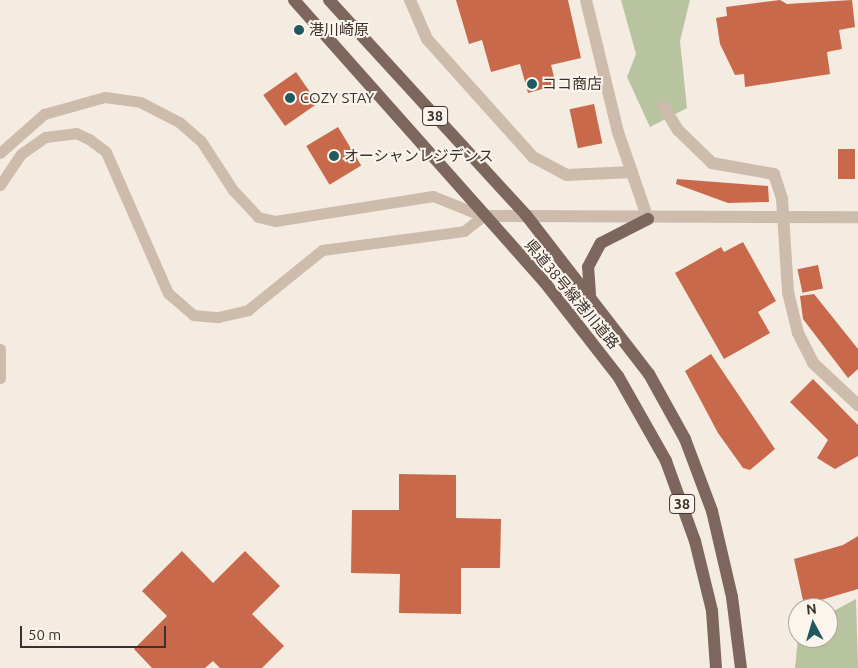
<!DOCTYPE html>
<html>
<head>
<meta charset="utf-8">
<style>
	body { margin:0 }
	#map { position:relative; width:858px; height:668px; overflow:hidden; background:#f4ebe1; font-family:Ubuntu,"Noto Sans JP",sans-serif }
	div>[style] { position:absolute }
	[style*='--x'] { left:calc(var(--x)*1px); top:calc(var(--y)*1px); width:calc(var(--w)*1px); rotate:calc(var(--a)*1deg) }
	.green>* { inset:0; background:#b8c4a0 }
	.building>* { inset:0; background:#c8694b; transform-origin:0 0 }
	.service>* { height:11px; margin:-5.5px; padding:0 5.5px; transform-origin:5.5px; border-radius:5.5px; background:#cdbbac }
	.minor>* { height:12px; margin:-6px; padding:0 6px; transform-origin:6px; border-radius:6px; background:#cdbbac }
	.tertiary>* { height:12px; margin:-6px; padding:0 6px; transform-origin:6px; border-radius:6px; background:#cdbbac }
	.primary>* { height:12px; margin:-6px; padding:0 6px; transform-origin:6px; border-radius:6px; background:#7d675c }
	.dots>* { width:14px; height:14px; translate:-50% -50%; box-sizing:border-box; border:2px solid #fbf5ee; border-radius:50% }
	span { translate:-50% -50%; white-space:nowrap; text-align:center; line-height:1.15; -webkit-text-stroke:4px #fbf5ee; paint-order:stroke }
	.shield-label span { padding:1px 4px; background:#fbf5ee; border:1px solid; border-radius:4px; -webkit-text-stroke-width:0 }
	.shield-label { font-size:14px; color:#3b302b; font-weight:700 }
	.poi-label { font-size:15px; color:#3b302b }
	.left { translate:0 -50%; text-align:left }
	.street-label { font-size:15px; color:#3b302b }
	.north { position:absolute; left:788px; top:598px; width:50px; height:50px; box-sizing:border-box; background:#fbf5ee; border:1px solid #aea6a0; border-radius:50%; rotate:354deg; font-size:14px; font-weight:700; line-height:20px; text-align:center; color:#3b302b }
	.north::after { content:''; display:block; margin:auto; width:18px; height:22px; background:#1f5a5e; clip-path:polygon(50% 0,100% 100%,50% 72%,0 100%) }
	.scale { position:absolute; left:20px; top:626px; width:146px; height:22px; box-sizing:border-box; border:2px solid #3b302b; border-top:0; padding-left:6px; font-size:15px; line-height:18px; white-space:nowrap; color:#3b302b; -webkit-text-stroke:4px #fbf5ee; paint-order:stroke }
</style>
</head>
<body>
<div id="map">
	<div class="green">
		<i style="clip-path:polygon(621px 0,690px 0,680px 41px,687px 108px,650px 127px,627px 77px,636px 54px)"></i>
		<i style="clip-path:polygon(856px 599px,858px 668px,795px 668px,798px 638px,828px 638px,828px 614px)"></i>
	</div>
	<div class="building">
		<i style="clip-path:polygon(456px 0,568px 0,581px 58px,551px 65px,556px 85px,528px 93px,520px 64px,491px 72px,482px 40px,469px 44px)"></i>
		<i style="clip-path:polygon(780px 0,787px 4px,852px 0,855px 27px,839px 30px,842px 49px,827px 52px,830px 74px,745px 87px,744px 74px,735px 75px,720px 44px,716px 18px,727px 16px,726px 7px)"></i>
		<i style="left:296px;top:72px;width:38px;height:40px;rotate:55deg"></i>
		<i style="left:594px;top:104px;width:40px;height:25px;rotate:78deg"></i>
		<i style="left:338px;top:127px;width:45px;height:37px;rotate:59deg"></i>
		<i style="left:838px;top:149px;width:17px;height:30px"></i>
		<i style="clip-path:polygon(677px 179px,768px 186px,769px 202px,728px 203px,676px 184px)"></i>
		<i style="clip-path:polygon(743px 242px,776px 301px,758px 312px,770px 333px,724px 359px,675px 273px,721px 247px,724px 252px)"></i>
		<i style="left:818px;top:265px;width:24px;height:21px;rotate:78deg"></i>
		<i style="clip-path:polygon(814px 294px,858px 349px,858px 369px,848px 378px,803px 319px,800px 296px)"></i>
		<i style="clip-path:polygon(711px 354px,775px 449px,750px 470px,743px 468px,718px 433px,685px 371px)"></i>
		<i style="clip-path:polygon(813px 379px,858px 425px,858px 456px,835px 469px,817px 458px,828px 440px,790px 402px)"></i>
		<i style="clip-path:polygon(399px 474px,456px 475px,456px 518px,501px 519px,500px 568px,461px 568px,461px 614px,399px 613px,400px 574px,351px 573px,352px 510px,399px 510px)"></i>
		<i style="clip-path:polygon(858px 536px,858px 589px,804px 605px,794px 559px,843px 545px)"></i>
		<i style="clip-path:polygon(182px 551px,213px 583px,245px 551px,280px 586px,252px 614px,284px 646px,262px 668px,220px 668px,213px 661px,205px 668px,152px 668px,134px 649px,167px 616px,142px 591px)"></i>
	</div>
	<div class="service">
		<i style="--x:0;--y:153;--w:59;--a:-41.6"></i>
		<i style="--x:44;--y:114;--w:63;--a:-15.6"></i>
		<i style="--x:105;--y:97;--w:35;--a:8"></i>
		<i style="--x:140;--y:102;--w:44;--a:27.1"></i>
		<i style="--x:179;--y:122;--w:29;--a:41"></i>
		<i style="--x:201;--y:141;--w:59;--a:56.9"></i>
		<i style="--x:233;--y:190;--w:37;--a:47"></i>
		<i style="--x:258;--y:217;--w:17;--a:13"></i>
		<i style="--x:275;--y:221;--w:160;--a:-9"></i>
		<i style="--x:433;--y:196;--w:54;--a:21.8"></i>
		<i style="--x:0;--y:185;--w:37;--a:-56"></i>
		<i style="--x:21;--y:154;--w:29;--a:-35"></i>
		<i style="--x:45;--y:137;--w:31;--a:-7"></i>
		<i style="--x:76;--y:133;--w:14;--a:25"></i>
		<i style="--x:89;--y:139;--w:21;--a:37"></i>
		<i style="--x:106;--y:152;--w:154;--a:66.3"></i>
		<i style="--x:168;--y:293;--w:33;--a:41"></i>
		<i style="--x:193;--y:315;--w:25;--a:5"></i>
		<i style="--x:218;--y:317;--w:31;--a:-13"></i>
		<i style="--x:248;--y:310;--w:95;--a:-39"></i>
		<i style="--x:322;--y:250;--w:143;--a:-7.6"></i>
		<i style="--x:464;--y:231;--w:24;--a:-38"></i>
		<i style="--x:0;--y:349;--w:29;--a:90"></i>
	</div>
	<div class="minor">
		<i style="--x:410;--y:0;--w:43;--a:66.4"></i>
		<i style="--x:427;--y:39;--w:159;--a:48.1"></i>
		<i style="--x:533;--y:157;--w:38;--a:28"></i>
		<i style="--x:567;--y:175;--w:65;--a:-2.6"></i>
		<i style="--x:586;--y:0;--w:136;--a:76.4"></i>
		<i style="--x:618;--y:132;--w:92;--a:71"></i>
		<i style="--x:664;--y:107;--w:27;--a:59"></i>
		<i style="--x:678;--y:130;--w:47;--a:44.1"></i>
		<i style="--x:712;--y:163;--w:63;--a:10.1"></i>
		<i style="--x:774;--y:174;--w:26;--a:72"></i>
		<i style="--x:782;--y:199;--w:93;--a:86.3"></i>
		<i style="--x:788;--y:292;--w:42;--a:76.3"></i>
		<i style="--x:798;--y:333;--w:34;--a:63"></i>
		<i style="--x:813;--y:363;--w:62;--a:43"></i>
	</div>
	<div class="tertiary">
		<i style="--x:483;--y:216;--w:375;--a:0.2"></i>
	</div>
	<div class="primary">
		<i style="--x:294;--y:0;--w:380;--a:48.4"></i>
		<i style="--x:546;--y:284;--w:117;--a:52"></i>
		<i style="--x:618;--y:376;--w:98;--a:60.5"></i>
		<i style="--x:666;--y:461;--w:85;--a:70.1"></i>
		<i style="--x:695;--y:541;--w:72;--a:76.3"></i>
		<i style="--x:712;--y:611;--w:57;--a:86"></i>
		<i style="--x:329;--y:0;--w:292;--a:47.5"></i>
		<i style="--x:526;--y:215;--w:201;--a:52.3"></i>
		<i style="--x:649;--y:374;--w:74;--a:61"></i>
		<i style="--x:685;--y:439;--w:77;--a:69.4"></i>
		<i style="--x:712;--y:511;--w:88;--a:76.9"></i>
		<i style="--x:732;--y:597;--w:72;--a:82.8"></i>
		<i style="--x:590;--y:294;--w:27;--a:-94"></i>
		<i style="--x:588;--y:267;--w:27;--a:-62"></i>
		<i style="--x:601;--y:243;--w:53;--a:-27.1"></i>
	</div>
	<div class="dots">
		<i style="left:299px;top:30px;background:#1f5a5e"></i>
		<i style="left:532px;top:84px;background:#1f5a5e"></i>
		<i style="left:290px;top:98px;background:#1f5a5e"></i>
		<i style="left:334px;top:156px;background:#1f5a5e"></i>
	</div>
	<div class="shield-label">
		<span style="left:435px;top:116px">38</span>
		<span style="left:682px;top:504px">38</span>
	</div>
	<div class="poi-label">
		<span class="left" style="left:309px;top:30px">港川崎原</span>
		<span class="left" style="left:542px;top:84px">ココ商店</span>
		<span class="left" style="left:300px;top:98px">COZY STAY</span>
		<span class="left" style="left:344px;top:156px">オーシャンレジデンス</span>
	</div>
	<div class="street-label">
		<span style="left:572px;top:294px;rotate:50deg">県道38号線港川道路</span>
	</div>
	<div class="north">N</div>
	<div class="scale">50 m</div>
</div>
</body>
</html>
